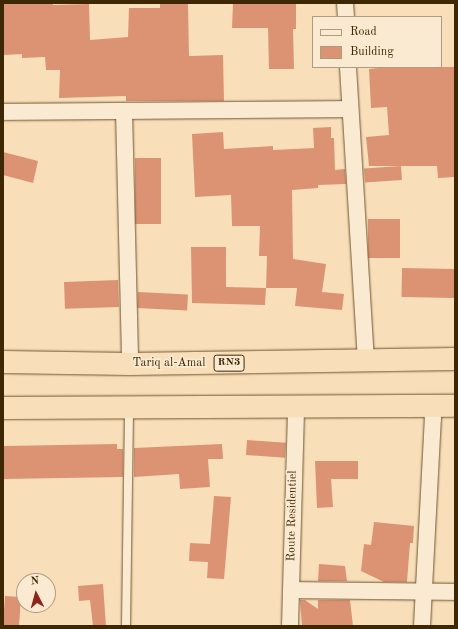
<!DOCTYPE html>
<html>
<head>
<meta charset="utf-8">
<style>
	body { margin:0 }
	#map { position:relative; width:458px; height:629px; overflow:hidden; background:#f9dfb9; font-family:"Old Standard TT",serif }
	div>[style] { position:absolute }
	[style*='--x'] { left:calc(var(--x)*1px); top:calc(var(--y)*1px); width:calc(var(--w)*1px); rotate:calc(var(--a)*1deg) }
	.building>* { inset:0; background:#dc9374; transform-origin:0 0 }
	.roads { filter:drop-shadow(0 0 1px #6d5531) drop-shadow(0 0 1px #6d5531) }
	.service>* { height:8px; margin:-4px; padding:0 4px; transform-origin:4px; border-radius:4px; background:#fbead2 }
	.minor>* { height:16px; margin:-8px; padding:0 8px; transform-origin:8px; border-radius:8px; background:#fbead2 }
	.trunk>* { height:22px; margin:-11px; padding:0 11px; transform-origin:11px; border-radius:11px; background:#f9dfb9 }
	span { translate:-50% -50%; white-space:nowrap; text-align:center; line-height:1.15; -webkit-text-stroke:3px #fbead2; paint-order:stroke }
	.shield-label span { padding:1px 3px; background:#fbead2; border:1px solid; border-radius:3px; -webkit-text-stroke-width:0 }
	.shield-label { font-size:11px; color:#3e2704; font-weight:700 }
	.street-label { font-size:12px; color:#3e2704 }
	.frame { position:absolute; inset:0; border:4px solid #3e2704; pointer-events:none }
	.legend { position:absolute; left:312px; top:16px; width:130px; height:52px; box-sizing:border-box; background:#fbead2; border:1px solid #af9c80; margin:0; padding:5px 7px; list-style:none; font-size:12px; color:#3e2704 }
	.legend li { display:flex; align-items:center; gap:8px; height:20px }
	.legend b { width:20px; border:1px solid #af9c80 }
	.north { position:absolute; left:16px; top:573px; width:40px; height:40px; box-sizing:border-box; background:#fbead2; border:1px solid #af9c80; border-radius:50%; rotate:354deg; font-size:11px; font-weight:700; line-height:16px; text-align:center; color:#3e2704 }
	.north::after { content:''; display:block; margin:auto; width:14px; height:18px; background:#8f2418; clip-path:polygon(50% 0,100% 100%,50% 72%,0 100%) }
</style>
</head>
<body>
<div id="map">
	<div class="building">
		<i style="clip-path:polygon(3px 3px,53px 3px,53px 5px,89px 4px,90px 40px,128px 37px,129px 8px,160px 8px,160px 3px,188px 3px,189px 56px,223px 55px,224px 101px,126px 101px,126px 96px,59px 98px,60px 70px,46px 70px,45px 57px,22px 58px,22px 54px,3px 55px)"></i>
		<i style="clip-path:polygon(233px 3px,296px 3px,296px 29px,293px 29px,294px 69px,269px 69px,268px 28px,232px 28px)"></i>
		<i style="clip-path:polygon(388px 67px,455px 67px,455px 177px,438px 178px,437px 166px,369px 166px,366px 137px,389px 135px,387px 107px,371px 108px,369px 69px)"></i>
		<i style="clip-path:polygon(331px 127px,331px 138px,334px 138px,335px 170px,345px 169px,346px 184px,318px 185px,318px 188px,292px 190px,293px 259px,326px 264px,322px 292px,344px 294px,342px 310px,295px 306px,297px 288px,266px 288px,267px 256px,259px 256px,260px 226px,232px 226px,231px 195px,195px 197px,192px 134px,223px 132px,224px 149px,273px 146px,273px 150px,314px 148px,313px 128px)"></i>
		<i style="clip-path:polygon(3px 152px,38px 161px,33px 183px,3px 175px)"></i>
		<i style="left:135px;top:158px;width:26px;height:66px"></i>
		<i style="left:401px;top:166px;width:14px;height:37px;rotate:86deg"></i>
		<i style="left:368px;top:219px;width:32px;height:39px"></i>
		<i style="clip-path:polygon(191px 247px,226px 247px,226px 287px,266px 288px,265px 305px,192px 303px)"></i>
		<i style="left:402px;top:268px;width:53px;height:29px;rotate:1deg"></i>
		<i style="left:118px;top:280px;width:27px;height:54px;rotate:88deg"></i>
		<i style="left:138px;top:292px;width:50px;height:16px;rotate:3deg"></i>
		<i style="left:247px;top:440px;width:39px;height:15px;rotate:4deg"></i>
		<i style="clip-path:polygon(117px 444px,117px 449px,123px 449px,123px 477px,3px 479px,3px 446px)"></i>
		<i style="clip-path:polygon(222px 444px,223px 459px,208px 459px,210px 487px,180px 489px,179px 474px,134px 477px,134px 448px)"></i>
		<i style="clip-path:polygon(315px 461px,358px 461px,358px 479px,331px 479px,333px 507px,317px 508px)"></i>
		<i style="clip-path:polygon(214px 496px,231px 497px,224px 579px,207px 578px,208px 562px,189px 561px,190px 543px,210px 544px)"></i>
		<i style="clip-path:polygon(374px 522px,414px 526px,413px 543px,410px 543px,407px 582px,384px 582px,361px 571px,364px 544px,371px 545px)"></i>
		<i style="clip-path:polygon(319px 564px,345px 566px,347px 581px,318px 581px)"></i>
		<i style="clip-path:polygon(103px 584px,106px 626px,93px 626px,90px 600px,79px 601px,78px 586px)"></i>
		<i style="left:5px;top:596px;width:16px;height:30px;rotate:4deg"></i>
		<i style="clip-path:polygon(300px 600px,305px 600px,318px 609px,318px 600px,350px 600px,353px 626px,302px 626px)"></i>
	</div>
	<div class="roads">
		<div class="service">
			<i style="--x:126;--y:626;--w:218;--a:-89.2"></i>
		</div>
		<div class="minor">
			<i style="--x:345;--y:3;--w:14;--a:86"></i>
			<i style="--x:348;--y:67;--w:296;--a:86.5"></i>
			<i style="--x:124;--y:111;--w:253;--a:88.6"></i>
			<i style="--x:3;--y:112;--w:347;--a:-0.5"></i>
			<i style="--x:292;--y:590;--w:163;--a:0.7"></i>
			<i style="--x:290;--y:626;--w:220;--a:-88.4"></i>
			<i style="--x:422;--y:626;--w:207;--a:-87"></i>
			<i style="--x:433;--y:419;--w:13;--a:-99"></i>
		</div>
		<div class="trunk">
			<i style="--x:3;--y:362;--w:127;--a:0.9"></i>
			<i style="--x:130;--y:364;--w:325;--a:-0.9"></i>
			<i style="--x:3;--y:408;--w:452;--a:-0.3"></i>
		</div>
	</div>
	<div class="shield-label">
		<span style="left:229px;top:363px">RN3</span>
	</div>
	<div class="street-label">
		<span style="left:169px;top:364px">Tariq al-Amal</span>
		<span style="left:293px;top:516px;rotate:-89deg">Route Residentiel</span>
	</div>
	<div class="frame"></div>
	<ul class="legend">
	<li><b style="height:5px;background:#fbead2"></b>Road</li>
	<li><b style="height:11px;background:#dc9374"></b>Building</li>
	</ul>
	<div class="north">N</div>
</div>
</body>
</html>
